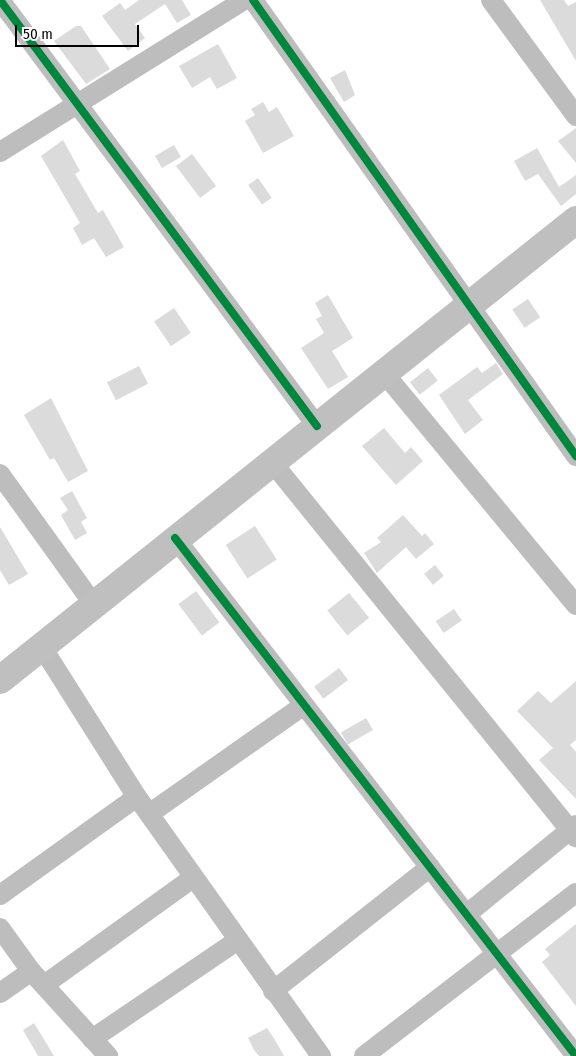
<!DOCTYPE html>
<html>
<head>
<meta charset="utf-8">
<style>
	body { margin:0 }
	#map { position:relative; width:576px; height:1056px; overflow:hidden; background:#fff; font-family:"Fira Sans Condensed",sans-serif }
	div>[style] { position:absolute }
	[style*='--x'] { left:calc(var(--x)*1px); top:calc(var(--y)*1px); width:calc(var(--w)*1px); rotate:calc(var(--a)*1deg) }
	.building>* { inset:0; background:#dbdbdb; transform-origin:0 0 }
	.street>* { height:20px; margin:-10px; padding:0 10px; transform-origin:10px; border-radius:10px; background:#bdbdbd }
	.secondary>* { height:28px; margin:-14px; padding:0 14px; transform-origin:14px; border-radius:14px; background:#bfbfbf }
	.cycleway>* { height:8px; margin:-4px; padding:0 4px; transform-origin:4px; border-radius:4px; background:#00873e }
	span { translate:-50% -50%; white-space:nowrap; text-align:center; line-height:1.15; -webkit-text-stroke:4.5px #fff; paint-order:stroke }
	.scale { position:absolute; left:15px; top:25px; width:124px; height:22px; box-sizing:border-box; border:2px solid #000; border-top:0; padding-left:6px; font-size:15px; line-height:18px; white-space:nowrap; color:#000; -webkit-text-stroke:4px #fff; paint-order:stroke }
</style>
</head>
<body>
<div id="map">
	<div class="building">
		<i style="clip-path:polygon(139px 0,182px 0,191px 15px,177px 23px,165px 4px,135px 24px,145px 38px,128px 51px,102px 16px,120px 3px,125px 10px)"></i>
		<i style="clip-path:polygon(540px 0,564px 0,568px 6px,576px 2px,576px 61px)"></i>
		<i style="clip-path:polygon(76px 26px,81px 26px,110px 69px,86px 84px,54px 41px)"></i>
		<i style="clip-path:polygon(218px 44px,237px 78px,217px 89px,210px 77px,192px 88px,179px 66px)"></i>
		<i style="clip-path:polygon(345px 70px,355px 95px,344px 102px,330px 78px)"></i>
		<i style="clip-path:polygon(263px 102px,269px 112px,277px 107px,294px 136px,263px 153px,245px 121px,255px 115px,251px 109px)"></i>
		<i style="clip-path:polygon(576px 128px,576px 163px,558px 141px)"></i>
		<i style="clip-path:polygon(63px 140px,80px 171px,75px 174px,98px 213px,103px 210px,124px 247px,106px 257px,94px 238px,82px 245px,73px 228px,80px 223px,41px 156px)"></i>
		<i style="left:174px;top:145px;width:14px;height:22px;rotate:60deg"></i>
		<i style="clip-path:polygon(537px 148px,559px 187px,576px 175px,576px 194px,561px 206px,538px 174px,525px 181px,514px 161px)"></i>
		<i style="left:192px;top:154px;width:40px;height:20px;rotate:53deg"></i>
		<i style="left:258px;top:178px;width:24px;height:12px;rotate:55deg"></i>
		<i style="clip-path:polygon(328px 295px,353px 338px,332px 351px,348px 377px,328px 389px,301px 348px,324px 333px,316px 319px,322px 316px,315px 303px)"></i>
		<i style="left:528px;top:299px;width:22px;height:19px;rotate:56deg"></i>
		<i style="left:174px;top:308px;width:30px;height:24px;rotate:56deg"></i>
		<i style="clip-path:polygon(496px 363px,503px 374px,468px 400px,483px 420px,465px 434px,439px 395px,477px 367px,482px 373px)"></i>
		<i style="left:139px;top:366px;width:20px;height:36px;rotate:63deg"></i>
		<i style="left:428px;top:368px;width:16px;height:23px;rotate:52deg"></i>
		<i style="clip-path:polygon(51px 398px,88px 471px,68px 482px,54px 458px,50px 460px,24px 415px)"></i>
		<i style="clip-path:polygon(384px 428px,405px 453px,411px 447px,423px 461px,396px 485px,362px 446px)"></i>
		<i style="clip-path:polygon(72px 491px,87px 518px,81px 522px,87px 533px,75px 540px,61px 515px,68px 510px,60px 498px)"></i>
		<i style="clip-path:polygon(403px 515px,422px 536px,425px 533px,434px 544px,416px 559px,406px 547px,377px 573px,364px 553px,381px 542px,377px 538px)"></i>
		<i style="left:255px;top:526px;width:40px;height:35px;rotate:57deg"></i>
		<i style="clip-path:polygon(0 527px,28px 574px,9px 585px,0 570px)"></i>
		<i style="left:435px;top:565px;width:14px;height:14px;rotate:51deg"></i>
		<i style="left:196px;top:591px;width:39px;height:22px;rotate:53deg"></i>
		<i style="left:349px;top:593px;width:32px;height:28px;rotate:51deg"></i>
		<i style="left:454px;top:609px;width:14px;height:22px;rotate:56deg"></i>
		<i style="left:339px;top:668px;width:15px;height:31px;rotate:53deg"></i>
		<i style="clip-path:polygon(576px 681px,576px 740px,570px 745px,576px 752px,576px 799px,539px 760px,553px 748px,517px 711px,538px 691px,551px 703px)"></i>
		<i style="left:366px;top:718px;width:14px;height:29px;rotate:60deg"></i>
		<i style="clip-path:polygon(576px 924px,576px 1006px,542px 962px,550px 955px,545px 949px)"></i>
		<i style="clip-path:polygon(34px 1023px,54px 1056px,38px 1056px,23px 1030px)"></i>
		<i style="clip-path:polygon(267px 1028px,275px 1040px,284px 1056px,259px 1056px,254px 1050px,248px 1038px)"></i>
	</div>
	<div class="street">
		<i style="--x:0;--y:0;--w:531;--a:53.35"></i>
		<i style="--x:253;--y:0;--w:559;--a:54.69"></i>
		<i style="--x:491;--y:0;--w:144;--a:53.8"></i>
		<i style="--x:0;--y:152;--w:287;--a:-31.9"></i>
		<i style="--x:384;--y:373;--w:301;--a:50.4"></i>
		<i style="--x:272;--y:462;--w:483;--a:51"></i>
		<i style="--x:0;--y:474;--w:161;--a:54.3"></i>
		<i style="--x:175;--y:538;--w:655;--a:52.26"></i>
		<i style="--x:42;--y:647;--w:178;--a:57.7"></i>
		<i style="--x:137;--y:797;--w:318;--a:54.6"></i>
		<i style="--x:149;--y:814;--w:189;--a:-35.1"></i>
		<i style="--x:0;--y:895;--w:168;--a:-35.6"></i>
		<i style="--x:467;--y:914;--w:141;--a:-39.2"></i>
		<i style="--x:0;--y:928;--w:53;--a:54.2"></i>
		<i style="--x:31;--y:971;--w:115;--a:47.8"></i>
		<i style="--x:44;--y:985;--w:183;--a:-35.7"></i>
		<i style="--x:273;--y:991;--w:200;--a:-38.3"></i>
		<i style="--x:0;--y:993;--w:38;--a:-35"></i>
		<i style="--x:92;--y:1039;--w:176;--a:-34.1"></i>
		<i style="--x:364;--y:1056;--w:267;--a:-37.6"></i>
	</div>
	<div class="secondary">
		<i style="--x:0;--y:680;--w:737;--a:-38.61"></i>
	</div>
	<div class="cycleway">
		<i style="--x:0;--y:0;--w:531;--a:53.35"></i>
		<i style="--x:253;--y:0;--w:559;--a:54.69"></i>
		<i style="--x:175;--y:538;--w:655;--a:52.26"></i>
	</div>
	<div class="scale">50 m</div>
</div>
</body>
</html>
